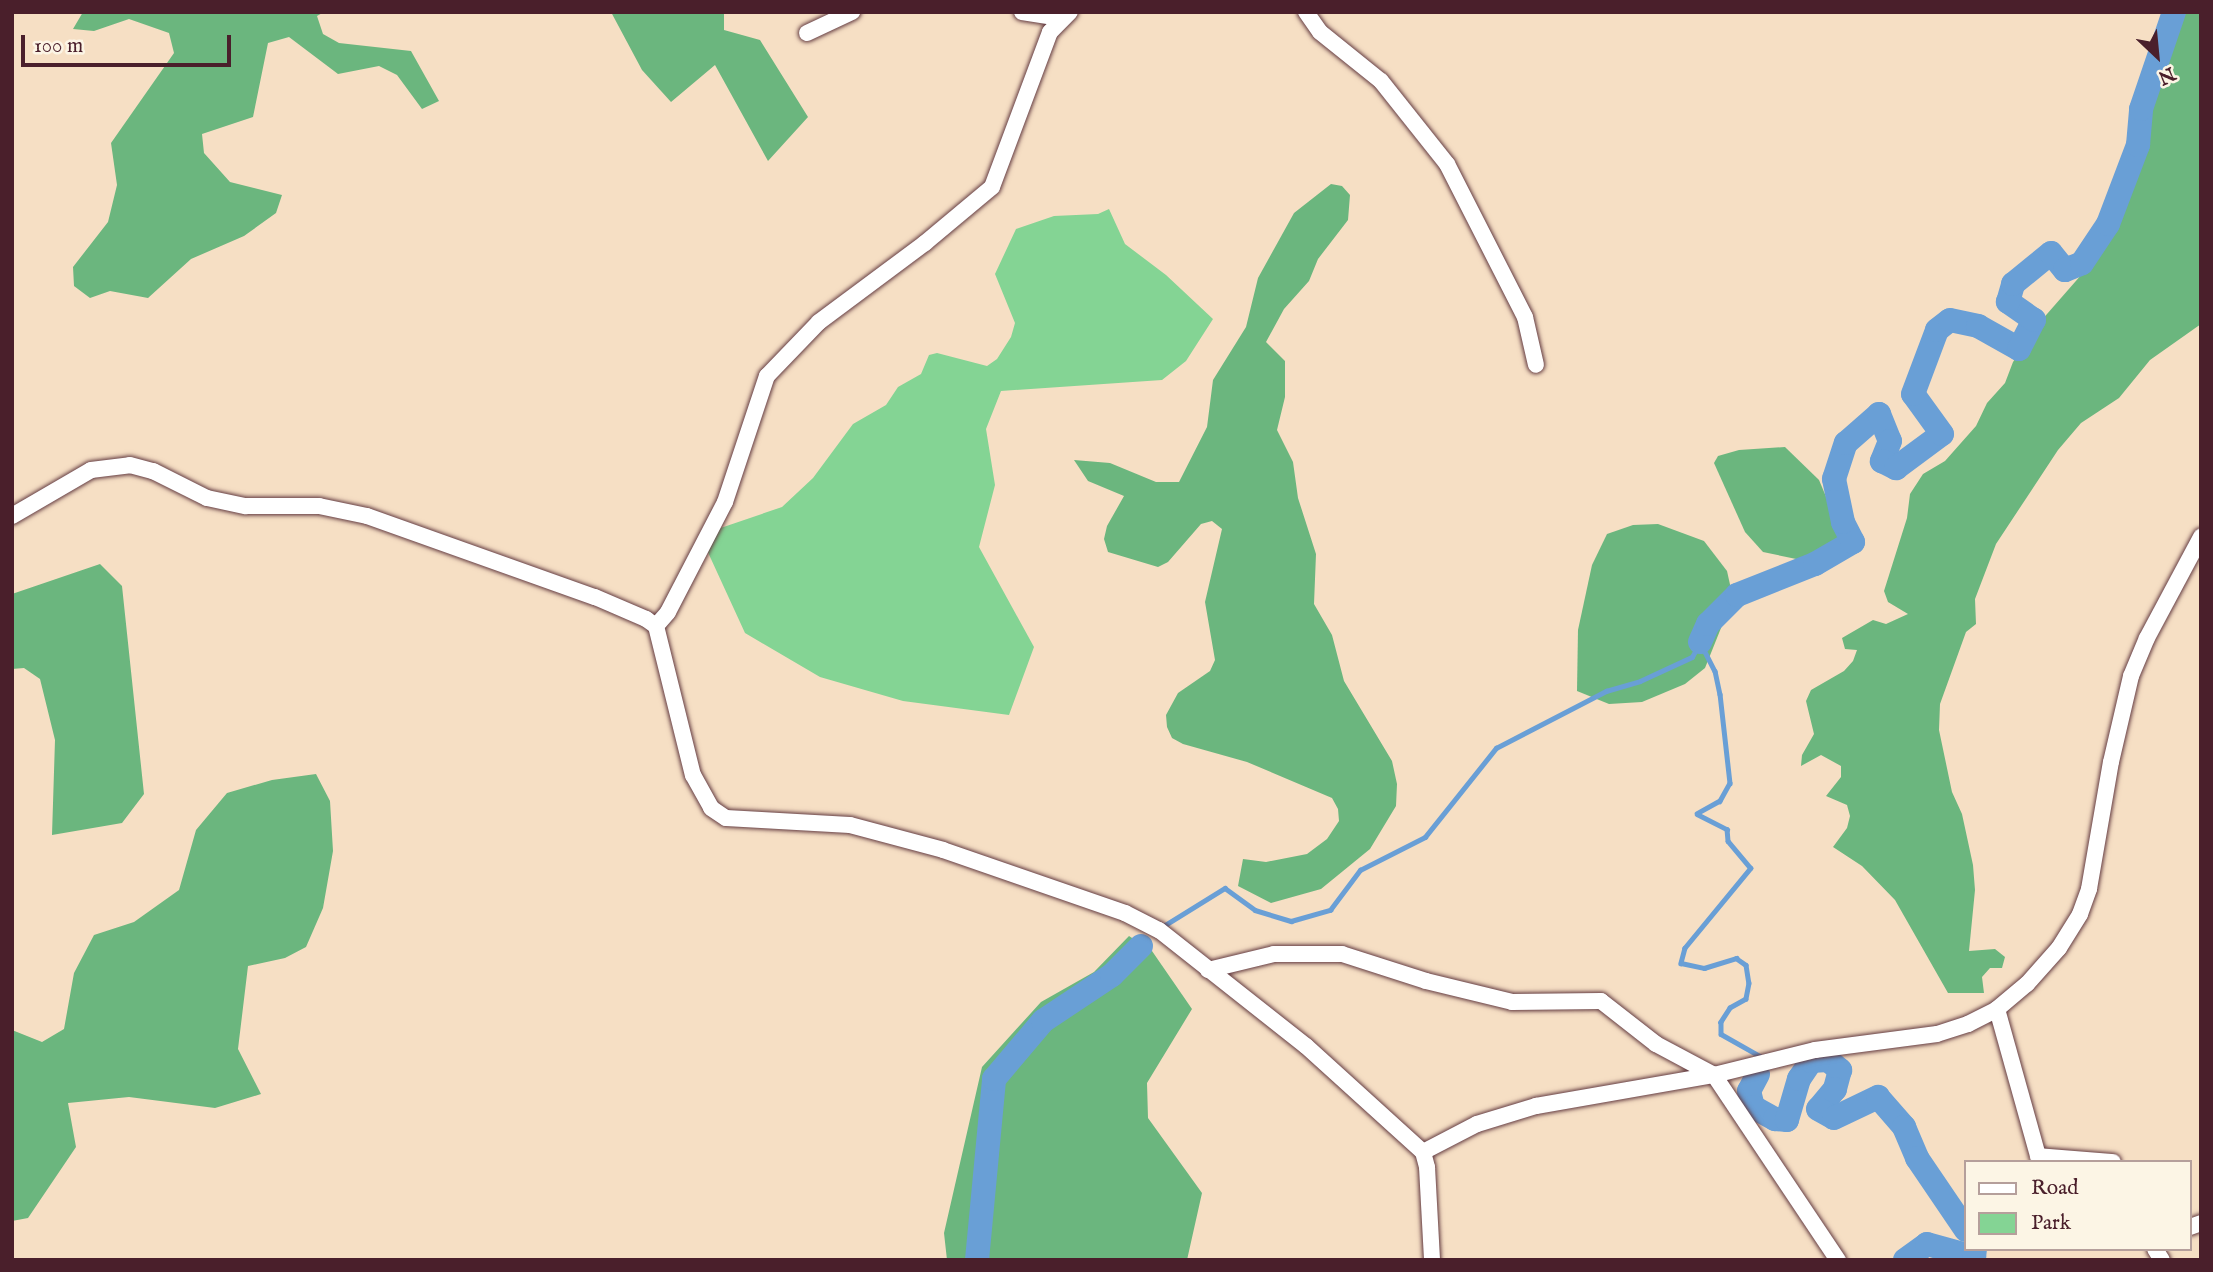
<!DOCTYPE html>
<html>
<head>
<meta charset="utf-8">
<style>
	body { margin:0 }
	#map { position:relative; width:2213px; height:1272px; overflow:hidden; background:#f6dfc4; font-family:"IM FELL English",serif }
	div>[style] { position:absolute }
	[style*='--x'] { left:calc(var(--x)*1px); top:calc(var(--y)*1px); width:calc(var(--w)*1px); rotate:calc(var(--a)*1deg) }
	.green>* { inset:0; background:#84d494 }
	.forest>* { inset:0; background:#6bb67e }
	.stream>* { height:4.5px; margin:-2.25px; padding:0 2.25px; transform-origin:2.25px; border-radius:2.25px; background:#699fd6 }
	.river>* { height:24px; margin:-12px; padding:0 12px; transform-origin:12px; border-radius:12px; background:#699fd6 }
	.roads { filter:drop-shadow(0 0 2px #643c42) drop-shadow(0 0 2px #643c42) }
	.minor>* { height:16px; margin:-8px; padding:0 8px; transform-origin:8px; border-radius:8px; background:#fff }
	span { translate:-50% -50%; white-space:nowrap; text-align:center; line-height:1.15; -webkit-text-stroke:6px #fcf5e5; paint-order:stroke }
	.frame { position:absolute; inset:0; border:14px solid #4a1f2b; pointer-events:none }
	.legend { position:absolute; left:1964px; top:1160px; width:228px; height:91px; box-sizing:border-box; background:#fcf5e5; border:2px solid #b59f9b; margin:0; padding:9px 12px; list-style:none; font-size:21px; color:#4a1f2b }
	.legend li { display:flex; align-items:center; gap:14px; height:35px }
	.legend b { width:35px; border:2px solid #b59f9b }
	.north { position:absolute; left:2122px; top:21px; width:70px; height:70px; -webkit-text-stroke:5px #fcf5e5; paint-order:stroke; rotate:154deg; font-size:19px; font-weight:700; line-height:28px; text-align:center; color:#4a1f2b }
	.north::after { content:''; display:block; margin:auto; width:24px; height:32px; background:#4a1f2b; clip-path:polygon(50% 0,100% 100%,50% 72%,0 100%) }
	.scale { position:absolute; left:21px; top:35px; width:210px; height:32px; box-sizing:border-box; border:4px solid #4a1f2b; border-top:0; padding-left:9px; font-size:21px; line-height:24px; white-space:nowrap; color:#4a1f2b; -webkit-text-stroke:5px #fcf5e5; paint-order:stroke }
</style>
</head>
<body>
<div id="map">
	<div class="green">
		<i style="clip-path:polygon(1109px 209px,1125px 244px,1166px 275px,1213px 319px,1186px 361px,1162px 380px,1001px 391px,986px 429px,995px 485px,979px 547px,1034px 647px,1009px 715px,903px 701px,820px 677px,745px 633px,700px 535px,782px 507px,813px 478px,853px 424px,886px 405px,898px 387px,921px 374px,929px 355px,937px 353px,987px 366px,997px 359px,1011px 337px,1015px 323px,995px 274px,1016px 229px,1054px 216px,1098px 214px)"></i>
	</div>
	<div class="forest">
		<i style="clip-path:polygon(83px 12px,324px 12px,317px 16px,323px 34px,339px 43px,411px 51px,439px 101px,422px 109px,397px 75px,379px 66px,338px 74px,289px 37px,268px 43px,253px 117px,202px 134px,204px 153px,230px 182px,282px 195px,276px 213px,244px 236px,191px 259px,148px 298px,110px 291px,90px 298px,74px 286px,73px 267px,108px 222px,117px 185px,111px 143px,174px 53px,169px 33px,129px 19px,94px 31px,73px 29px)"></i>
		<i style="clip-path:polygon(611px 12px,724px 12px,724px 30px,760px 40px,808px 117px,768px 161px,715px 65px,671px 102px,642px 70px)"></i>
		<i style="clip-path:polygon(2179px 12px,2201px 12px,2201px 324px,2150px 360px,2119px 398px,2081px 423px,2058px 450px,1996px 544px,1975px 599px,1976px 624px,1966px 632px,1940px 704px,1939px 730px,1952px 792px,1962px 814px,1973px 865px,1975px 890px,1969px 951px,1995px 949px,2005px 957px,2002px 968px,1990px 968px,1982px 977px,1984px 993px,1948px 993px,1895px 900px,1862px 866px,1833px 847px,1847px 828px,1850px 816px,1847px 805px,1826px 796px,1841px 777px,1841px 766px,1821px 755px,1801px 766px,1802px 755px,1814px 734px,1806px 701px,1811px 690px,1844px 671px,1853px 661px,1857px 650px,1845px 649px,1842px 638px,1873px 620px,1886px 624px,1908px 614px,1888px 602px,1884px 591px,1907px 518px,1910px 494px,1923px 474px,1945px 461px,1976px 426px,1987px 403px,2005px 383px,2013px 362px,2040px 322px,2089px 266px,2126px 201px,2154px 88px)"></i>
		<i style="clip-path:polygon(1331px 184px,1342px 186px,1350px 195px,1348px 220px,1318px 259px,1309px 281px,1284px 309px,1266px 342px,1285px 361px,1285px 397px,1277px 430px,1293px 462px,1298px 498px,1316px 554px,1314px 604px,1332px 635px,1344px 681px,1392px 761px,1397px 784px,1396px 806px,1370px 849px,1321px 889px,1271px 903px,1238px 886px,1243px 859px,1266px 862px,1307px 854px,1327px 839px,1339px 821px,1338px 809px,1332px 798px,1247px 762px,1183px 744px,1172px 738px,1167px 727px,1166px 715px,1178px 693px,1210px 671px,1215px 660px,1205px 602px,1222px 529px,1212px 521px,1201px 524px,1168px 562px,1158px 567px,1108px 552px,1104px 539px,1107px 526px,1124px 496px,1088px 481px,1074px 460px,1110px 463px,1156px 482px,1179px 482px,1207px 427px,1213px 380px,1246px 327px,1258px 278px,1294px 213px)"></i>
		<i style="clip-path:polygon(1785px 447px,1819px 480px,1841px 532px,1836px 544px,1801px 560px,1763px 552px,1745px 532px,1714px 463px,1718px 456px,1739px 450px)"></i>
		<i style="clip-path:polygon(1658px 524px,1704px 541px,1727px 571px,1733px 598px,1705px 668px,1685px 684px,1642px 702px,1609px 704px,1577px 691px,1578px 630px,1592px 565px,1607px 534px,1633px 525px)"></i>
		<i style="clip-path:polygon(100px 564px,122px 586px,144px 794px,122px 823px,52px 835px,55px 740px,40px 679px,24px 668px,12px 669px,12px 594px)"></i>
		<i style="clip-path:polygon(316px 774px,330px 801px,333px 851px,323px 908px,306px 947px,285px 958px,248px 966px,238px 1049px,261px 1094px,215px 1108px,129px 1097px,68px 1103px,76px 1147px,28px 1218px,12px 1221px,12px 1030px,42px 1042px,64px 1029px,74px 973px,94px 935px,134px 922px,179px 890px,196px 830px,227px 793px,272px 780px)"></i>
		<i style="clip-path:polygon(1129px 936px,1152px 951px,1192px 1009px,1147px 1083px,1148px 1118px,1202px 1193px,1187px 1260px,947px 1260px,944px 1233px,982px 1067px,1041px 1002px,1094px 972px)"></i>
	</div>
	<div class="stream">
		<i style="--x:1700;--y:642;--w:33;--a:63"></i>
		<i style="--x:1715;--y:671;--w:24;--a:78"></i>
		<i style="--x:1720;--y:694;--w:90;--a:83.6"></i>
		<i style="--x:1730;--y:783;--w:21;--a:119"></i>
		<i style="--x:1720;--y:801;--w:26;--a:151"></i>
		<i style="--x:1697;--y:814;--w:34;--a:27"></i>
		<i style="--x:1727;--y:829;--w:12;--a:85"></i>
		<i style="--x:1728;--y:841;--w:35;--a:50"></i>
		<i style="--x:1751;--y:868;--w:104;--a:129.5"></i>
		<i style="--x:1685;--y:948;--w:16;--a:105"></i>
		<i style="--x:1681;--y:963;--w:24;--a:12"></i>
		<i style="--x:1704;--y:968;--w:34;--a:-17"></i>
		<i style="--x:1736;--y:958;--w:12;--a:35"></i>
		<i style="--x:1746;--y:965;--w:18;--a:81"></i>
		<i style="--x:1749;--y:983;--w:16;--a:101"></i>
		<i style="--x:1746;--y:999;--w:18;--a:151"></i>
		<i style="--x:1730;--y:1008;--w:17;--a:123"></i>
		<i style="--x:1721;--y:1022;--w:12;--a:90"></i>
		<i style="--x:1721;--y:1034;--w:45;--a:29.4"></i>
		<i style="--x:1162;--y:927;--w:74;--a:-31.8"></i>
		<i style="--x:1225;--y:888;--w:37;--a:36"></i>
		<i style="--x:1255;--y:910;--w:38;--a:17"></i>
		<i style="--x:1291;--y:921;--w:41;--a:-15.8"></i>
		<i style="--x:1330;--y:910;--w:50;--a:-53.1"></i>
		<i style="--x:1360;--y:870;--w:73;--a:-26.9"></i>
		<i style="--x:1425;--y:837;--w:114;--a:-51.4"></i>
		<i style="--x:1496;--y:748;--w:124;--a:-27.4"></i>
		<i style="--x:1606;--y:691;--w:35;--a:-16"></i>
		<i style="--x:1640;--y:681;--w:57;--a:-24.8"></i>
		<i style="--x:1692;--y:657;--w:17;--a:-62"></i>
	</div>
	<div class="river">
		<i style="--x:1700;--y:642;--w:20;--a:-66"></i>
		<i style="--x:1708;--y:624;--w:41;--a:-45"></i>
		<i style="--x:1737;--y:595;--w:84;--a:-21.7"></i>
		<i style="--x:1815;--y:564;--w:44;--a:-30.1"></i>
		<i style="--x:1853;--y:542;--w:22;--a:-117"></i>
		<i style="--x:1843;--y:522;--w:44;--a:-101.8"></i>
		<i style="--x:1834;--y:479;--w:38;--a:-72"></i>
		<i style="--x:1846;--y:443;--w:44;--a:-41.3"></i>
		<i style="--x:1879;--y:414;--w:29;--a:68"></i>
		<i style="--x:1890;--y:441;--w:22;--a:112"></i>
		<i style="--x:1882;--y:461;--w:16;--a:27"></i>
		<i style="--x:1896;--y:468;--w:57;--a:-36.5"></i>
		<i style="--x:1942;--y:434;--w:49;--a:-125.9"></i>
		<i style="--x:1913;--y:394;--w:68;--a:-69.4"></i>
		<i style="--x:1937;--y:330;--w:16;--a:-38"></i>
		<i style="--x:1950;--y:320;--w:29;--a:12"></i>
		<i style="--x:1978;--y:326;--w:47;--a:29.3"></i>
		<i style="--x:2019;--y:349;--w:33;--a:-63"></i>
		<i style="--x:2034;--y:320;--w:32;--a:-145"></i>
		<i style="--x:2008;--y:302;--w:19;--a:-74"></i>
		<i style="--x:2013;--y:284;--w:49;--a:-39.2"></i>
		<i style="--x:2051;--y:253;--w:22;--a:51"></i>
		<i style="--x:2065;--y:270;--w:18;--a:-22"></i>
		<i style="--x:2082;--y:263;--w:47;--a:-56.3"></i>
		<i style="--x:2108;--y:224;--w:85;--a:-69.2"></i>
		<i style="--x:2138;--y:145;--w:36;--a:-85"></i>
		<i style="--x:2141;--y:109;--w:102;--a:-71.2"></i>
		<i style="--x:1758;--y:1074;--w:19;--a:118"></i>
		<i style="--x:1749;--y:1091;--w:16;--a:76"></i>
		<i style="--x:1753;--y:1107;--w:25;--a:29"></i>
		<i style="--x:1775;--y:1119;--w:12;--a:5"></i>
		<i style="--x:1787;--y:1120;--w:43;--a:-73.7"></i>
		<i style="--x:1799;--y:1079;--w:22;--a:-56"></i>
		<i style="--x:1811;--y:1061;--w:17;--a:-3"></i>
		<i style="--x:1828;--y:1060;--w:16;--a:40"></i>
		<i style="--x:1840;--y:1070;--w:20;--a:105"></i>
		<i style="--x:1835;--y:1089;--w:26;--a:130"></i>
		<i style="--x:1818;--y:1109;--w:18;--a:29"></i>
		<i style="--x:1834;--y:1118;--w:49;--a:-25.5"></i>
		<i style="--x:1878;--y:1097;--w:40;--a:49"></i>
		<i style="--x:1904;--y:1127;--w:34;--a:67"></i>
		<i style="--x:1917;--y:1158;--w:87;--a:55.8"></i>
		<i style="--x:977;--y:1260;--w:182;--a:-84.6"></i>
		<i style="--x:994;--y:1079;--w:76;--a:-49.8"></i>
		<i style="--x:1043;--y:1021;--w:83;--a:-33.7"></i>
		<i style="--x:1112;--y:975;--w:41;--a:-45"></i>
		<i style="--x:1905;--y:1260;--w:27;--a:-36"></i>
		<i style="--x:1927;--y:1244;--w:49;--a:15.5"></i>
		<i style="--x:1974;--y:1257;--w:8;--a:-83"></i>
	</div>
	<div class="roads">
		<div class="minor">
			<i style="--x:1022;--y:12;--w:39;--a:9"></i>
			<i style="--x:1306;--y:12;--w:24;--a:55"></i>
			<i style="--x:1320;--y:32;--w:78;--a:38.8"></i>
			<i style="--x:1381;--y:81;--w:106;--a:51.5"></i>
			<i style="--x:1447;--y:164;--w:172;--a:63"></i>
			<i style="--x:1525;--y:317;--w:49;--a:77.1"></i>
			<i style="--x:807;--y:33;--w:50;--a:-25"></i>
			<i style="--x:12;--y:516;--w:91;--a:-30.2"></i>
			<i style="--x:91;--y:470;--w:39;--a:-7"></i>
			<i style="--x:130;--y:465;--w:24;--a:15"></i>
			<i style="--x:153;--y:471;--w:60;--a:26.6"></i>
			<i style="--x:207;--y:498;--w:40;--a:12"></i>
			<i style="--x:246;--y:506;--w:73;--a:0"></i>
			<i style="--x:319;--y:506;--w:49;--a:11.8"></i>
			<i style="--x:367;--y:516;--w:242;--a:19.6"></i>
			<i style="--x:595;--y:597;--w:56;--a:23.3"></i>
			<i style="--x:646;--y:619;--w:12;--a:35"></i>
			<i style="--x:656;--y:626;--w:154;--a:76.1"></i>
			<i style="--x:693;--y:775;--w:38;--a:61"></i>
			<i style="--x:711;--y:808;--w:18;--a:34"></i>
			<i style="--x:726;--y:818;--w:124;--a:3.2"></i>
			<i style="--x:850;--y:825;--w:96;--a:15"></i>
			<i style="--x:943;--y:850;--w:193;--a:19.1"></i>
			<i style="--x:1125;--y:913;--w:38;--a:27"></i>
			<i style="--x:1159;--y:930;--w:187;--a:38.3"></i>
			<i style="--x:1306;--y:1046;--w:158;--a:42.2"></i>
			<i style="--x:1423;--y:1152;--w:16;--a:75"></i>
			<i style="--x:1427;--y:1167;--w:93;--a:86.9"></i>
			<i style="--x:656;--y:626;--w:18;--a:-49"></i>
			<i style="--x:668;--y:612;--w:124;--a:-62.6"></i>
			<i style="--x:725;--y:502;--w:133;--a:-71.6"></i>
			<i style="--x:767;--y:376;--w:75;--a:-46.1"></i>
			<i style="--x:819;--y:322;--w:132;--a:-36.7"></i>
			<i style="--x:925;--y:243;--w:87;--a:-39.9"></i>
			<i style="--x:992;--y:187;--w:165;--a:-69.5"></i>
			<i style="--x:1050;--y:32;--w:28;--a:-45"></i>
			<i style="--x:1208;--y:970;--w:68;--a:-13.6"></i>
			<i style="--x:1274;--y:954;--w:68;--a:0"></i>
			<i style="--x:1342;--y:954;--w:88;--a:17.8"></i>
			<i style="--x:1426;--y:981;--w:89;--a:13.7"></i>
			<i style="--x:1512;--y:1002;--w:89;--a:-0.6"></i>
			<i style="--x:1601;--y:1001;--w:70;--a:38"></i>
			<i style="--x:1656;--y:1044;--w:66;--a:28.1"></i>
			<i style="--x:1714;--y:1075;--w:223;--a:56.2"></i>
			<i style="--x:1997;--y:1009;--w:153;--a:74.4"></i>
			<i style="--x:2038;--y:1156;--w:75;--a:4.6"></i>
			<i style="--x:1423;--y:1152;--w:61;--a:-27.4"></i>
			<i style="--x:1477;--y:1124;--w:62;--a:-17"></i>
			<i style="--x:1536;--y:1106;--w:181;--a:-9.9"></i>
			<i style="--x:1714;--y:1075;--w:104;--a:-13.9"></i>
			<i style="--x:1815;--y:1050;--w:123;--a:-7.5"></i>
			<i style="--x:1937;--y:1034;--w:33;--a:-18"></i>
			<i style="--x:1968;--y:1024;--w:33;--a:-27"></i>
			<i style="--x:1997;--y:1009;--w:39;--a:-40"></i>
			<i style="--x:2027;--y:984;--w:48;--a:-48.4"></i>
			<i style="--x:2059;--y:948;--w:40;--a:-58"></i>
			<i style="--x:2080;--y:914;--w:27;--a:-70"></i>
			<i style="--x:2089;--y:889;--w:129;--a:-80.2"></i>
			<i style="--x:2111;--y:762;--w:88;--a:-76.9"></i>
			<i style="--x:2131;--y:676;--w:41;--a:-67.2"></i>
			<i style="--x:2147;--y:638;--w:115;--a:-61.9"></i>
			<i style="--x:2190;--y:1227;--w:12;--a:-20"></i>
			<i style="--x:2155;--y:1249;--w:13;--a:58"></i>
		</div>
	</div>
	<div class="frame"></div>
	<ul class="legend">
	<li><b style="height:9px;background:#fff"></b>Road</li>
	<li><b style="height:19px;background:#84d494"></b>Park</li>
	</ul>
	<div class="north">N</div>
	<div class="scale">100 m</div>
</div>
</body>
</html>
